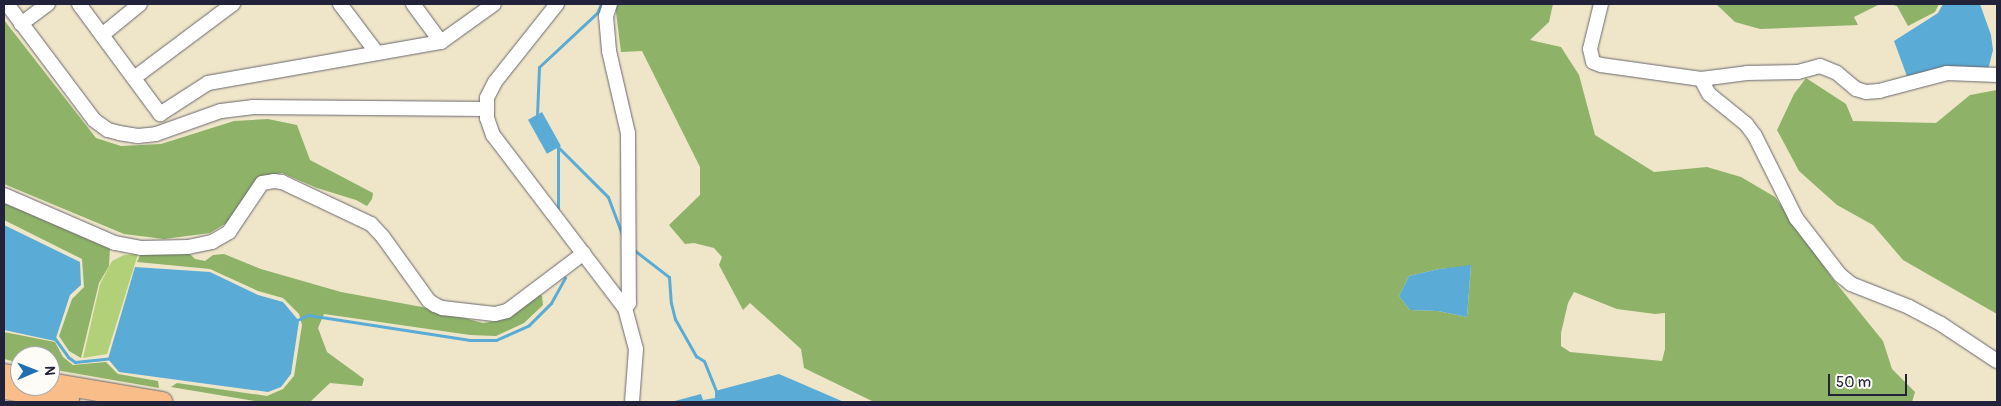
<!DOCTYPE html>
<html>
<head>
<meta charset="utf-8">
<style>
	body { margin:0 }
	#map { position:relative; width:2001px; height:406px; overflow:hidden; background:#efe6ca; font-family:Pangolin,sans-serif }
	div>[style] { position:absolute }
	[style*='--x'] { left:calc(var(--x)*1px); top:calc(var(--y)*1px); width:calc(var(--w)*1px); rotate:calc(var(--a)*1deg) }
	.green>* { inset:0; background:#b2d078 }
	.forest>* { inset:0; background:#8db268 }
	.water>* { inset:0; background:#5aabd5; transform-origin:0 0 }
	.stream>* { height:3px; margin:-1.5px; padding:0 1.5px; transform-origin:1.5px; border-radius:1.5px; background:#5aabd5 }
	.roads { filter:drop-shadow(0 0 1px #6a676d) drop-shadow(0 0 1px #6a676d) }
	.minor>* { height:14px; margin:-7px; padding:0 7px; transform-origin:7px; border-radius:7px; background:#fff }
	.highway>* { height:20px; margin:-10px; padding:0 10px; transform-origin:10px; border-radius:10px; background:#f8bd89 }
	span { translate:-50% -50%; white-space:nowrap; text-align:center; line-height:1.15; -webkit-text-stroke:4px #fdfcf7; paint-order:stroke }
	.frame { position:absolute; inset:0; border:5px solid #22223b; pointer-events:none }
	.north { position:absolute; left:10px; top:346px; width:50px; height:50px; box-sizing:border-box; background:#fdfcf7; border:1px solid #a5a5ac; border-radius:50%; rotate:89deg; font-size:14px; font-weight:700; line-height:20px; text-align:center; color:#22223b }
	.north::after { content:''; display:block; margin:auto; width:18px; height:22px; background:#1f6fb2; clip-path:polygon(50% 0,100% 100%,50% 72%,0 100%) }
	.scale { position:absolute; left:1828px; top:374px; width:79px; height:22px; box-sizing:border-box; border:2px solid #22223b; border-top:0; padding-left:6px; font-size:15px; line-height:18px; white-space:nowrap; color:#22223b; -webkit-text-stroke:4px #fdfcf7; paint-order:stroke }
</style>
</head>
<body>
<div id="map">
	<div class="green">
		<i style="clip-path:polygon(138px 254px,107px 354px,83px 358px,100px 284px,112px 261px,124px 255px)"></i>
	</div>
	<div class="forest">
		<i style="clip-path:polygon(evenodd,615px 4px,1553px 4px,1549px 22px,1530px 40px,1561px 47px,1579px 75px,1595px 135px,1654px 172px,1707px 167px,1741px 177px,1775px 197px,1832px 278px,1883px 341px,1892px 369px,1915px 392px,1912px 402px,874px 402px,804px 368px,801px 349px,750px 303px,743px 310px,719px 265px,722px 257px,714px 248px,694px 243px,685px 244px,669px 225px,700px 195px,700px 167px,642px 51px,621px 52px,615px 4px,1471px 266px,1467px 317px,1438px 311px,1410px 310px,1399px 296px,1409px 276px,1439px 269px,1471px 266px,615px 4px,1574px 292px,1617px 309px,1655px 314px,1665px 313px,1665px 349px,1662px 361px,1570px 352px,1561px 346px,1561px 333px,1568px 303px,1574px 292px)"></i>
		<i style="clip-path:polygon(1716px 4px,1880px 4px,1854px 17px,1858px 25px,1760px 29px,1735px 22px)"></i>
		<i style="clip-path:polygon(1890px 4px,1939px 4px,1935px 12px,1908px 26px,1897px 6px)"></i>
		<i style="clip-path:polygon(4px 20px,96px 138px,121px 146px,161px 144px,234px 121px,268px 119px,297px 125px,310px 160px,373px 193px,372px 199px,367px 206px,356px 200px,317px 188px,282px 173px,259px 177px,233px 219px,210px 233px,164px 239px,124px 234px,4px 184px)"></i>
		<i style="clip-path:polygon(1806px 78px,1846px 104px,1853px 121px,1936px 123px,1970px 95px,1997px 90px,1997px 314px,1903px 260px,1873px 225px,1837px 205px,1799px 171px,1777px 130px,1794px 94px)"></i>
		<i style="clip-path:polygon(4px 203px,110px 249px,109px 266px,99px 283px,81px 358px,69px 351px,59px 336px,72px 299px,84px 287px,82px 259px,4px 220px)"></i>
		<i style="clip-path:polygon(141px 253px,189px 253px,195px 259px,205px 261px,213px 255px,224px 254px,261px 269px,341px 292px,422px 307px,483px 323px,502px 320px,539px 294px,542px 296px,543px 305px,524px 323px,496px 336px,470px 335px,324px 314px,318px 328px,327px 352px,364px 379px,362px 386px,330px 383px,310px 402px,260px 402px,171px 387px,177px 383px,267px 396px,283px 389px,294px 376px,302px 325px,299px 314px,283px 298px,258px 291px,210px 269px,137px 262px)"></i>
		<i style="clip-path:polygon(4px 332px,55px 342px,63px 357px,73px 365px,106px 362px,118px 374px,158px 381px,159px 388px,50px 369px,50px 356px,20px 356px,20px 363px,4px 359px)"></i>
	</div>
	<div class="water">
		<i style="clip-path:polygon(1943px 4px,1980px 4px,1991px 35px,1993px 50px,1988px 70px,1908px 79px,1894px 41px,1938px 13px)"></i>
		<i style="left:542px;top:112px;width:39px;height:16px;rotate:61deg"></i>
		<i style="clip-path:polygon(4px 225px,80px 262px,81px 285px,70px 295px,55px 341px,4px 330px)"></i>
		<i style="clip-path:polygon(1471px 265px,1467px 317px,1438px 311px,1410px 310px,1399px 296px,1409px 276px,1439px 269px)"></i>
		<i style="clip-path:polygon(135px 267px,210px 272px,258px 295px,283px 302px,299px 321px,291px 374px,281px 387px,268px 392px,119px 372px,108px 359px)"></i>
		<i style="clip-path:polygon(779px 374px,844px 402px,671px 402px,701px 394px,703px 400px,715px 398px,715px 391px)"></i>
	</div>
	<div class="stream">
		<i style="--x:537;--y:115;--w:48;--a:-87.6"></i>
		<i style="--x:539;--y:67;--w:79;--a:-43"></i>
		<i style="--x:597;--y:13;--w:10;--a:-66"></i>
		<i style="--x:557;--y:146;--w:72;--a:45"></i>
		<i style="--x:608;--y:197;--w:43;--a:69.4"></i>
		<i style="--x:558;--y:147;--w:61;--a:90"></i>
		<i style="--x:634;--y:250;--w:44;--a:37.6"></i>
		<i style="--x:669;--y:277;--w:26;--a:86"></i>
		<i style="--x:671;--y:303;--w:16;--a:76"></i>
		<i style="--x:675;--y:319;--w:43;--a:60.4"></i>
		<i style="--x:696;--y:356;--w:9;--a:32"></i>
		<i style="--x:704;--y:361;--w:35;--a:68"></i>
		<i style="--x:295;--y:321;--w:14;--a:-25"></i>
		<i style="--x:308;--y:315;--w:164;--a:8.8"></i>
		<i style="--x:470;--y:340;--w:26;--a:0"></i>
		<i style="--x:496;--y:340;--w:36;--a:-24"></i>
		<i style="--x:529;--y:325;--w:31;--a:-45"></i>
		<i style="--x:551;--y:303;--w:29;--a:-61"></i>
		<i style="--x:53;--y:336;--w:26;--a:54"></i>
		<i style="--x:68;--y:357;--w:9;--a:36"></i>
		<i style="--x:75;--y:362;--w:36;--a:-6"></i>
	</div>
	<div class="roads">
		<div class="minor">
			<i style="--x:7;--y:4;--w:145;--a:53.1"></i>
			<i style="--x:94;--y:120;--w:17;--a:36"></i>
			<i style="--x:108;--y:130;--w:11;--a:15"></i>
			<i style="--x:119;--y:133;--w:19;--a:9"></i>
			<i style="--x:138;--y:136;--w:18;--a:-6"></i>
			<i style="--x:156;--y:134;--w:69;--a:-19.5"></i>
			<i style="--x:221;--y:111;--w:31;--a:-7"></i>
			<i style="--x:252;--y:107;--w:234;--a:0.5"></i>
			<i style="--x:79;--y:4;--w:137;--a:53.6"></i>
			<i style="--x:160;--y:114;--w:57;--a:-32.9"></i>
			<i style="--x:208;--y:83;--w:237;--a:-10"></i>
			<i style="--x:441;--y:42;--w:65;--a:-35.6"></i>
			<i style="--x:340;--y:4;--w:61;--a:52.9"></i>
			<i style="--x:413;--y:4;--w:47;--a:53.6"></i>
			<i style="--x:557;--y:4;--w:100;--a:128.5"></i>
			<i style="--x:495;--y:82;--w:18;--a:117"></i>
			<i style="--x:487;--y:98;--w:20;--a:90"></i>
			<i style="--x:487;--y:118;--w:18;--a:71"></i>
			<i style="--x:493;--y:135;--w:218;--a:52.7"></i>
			<i style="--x:625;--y:308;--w:42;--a:75"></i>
			<i style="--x:636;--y:349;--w:53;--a:94.3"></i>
			<i style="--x:610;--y:4;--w:13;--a:108"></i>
			<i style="--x:606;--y:16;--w:35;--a:85"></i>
			<i style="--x:609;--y:51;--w:84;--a:77"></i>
			<i style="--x:628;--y:133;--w:170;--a:89.7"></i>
			<i style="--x:629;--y:303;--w:6;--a:129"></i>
			<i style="--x:1601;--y:4;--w:46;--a:103.7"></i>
			<i style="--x:1590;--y:49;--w:13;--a:77"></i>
			<i style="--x:1593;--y:62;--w:9;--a:21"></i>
			<i style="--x:1601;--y:65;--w:101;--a:8"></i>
			<i style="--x:1701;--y:79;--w:46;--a:-7.4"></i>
			<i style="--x:1747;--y:73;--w:51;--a:-1.1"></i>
			<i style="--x:1798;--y:72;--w:23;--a:-15"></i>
			<i style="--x:1820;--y:66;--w:18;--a:22"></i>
			<i style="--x:1837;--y:73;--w:25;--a:40"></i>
			<i style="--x:1856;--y:89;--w:10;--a:17"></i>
			<i style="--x:1866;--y:92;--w:13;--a:-4"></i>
			<i style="--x:1879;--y:91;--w:70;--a:-14.8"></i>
			<i style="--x:1947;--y:73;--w:50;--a:2.3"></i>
			<i style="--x:21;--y:24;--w:34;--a:-37"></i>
			<i style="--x:102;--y:35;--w:49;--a:-39.2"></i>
			<i style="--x:134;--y:78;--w:124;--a:-36.8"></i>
			<i style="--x:1701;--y:79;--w:17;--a:62"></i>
			<i style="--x:1709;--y:94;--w:48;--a:39"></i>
			<i style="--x:1746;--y:124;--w:15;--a:53"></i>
			<i style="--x:1755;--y:136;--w:92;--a:63.4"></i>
			<i style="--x:1796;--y:218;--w:72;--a:52.3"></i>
			<i style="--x:1840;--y:275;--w:14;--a:39"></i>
			<i style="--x:1851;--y:284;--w:62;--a:21.6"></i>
			<i style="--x:1909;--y:307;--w:36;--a:28"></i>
			<i style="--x:1941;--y:324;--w:67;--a:33.5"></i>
			<i style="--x:4;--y:195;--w:121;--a:23.4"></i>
			<i style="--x:115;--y:243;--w:26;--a:11"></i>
			<i style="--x:141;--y:248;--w:47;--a:-1.2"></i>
			<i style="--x:188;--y:247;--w:25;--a:-12"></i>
			<i style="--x:212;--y:242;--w:20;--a:-30"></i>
			<i style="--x:229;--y:232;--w:59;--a:-56"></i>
			<i style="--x:262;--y:183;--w:12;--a:-9"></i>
			<i style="--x:274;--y:181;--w:8;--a:7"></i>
			<i style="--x:282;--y:182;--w:98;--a:25.3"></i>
			<i style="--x:371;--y:224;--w:18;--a:47"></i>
			<i style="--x:383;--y:237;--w:79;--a:54.3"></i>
			<i style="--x:429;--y:301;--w:7;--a:34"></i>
			<i style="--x:435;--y:305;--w:8;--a:23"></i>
			<i style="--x:442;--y:308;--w:53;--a:6.5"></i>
			<i style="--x:495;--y:314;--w:12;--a:-14"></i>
			<i style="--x:507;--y:311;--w:96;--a:-37"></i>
		</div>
		<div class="highway">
			<i style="--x:4;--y:374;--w:16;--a:11"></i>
			<i style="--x:50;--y:383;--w:114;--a:9.6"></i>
			<i style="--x:4;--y:389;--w:66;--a:9.6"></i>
		</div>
	</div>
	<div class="frame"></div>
	<div class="north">N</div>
	<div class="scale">50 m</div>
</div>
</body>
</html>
